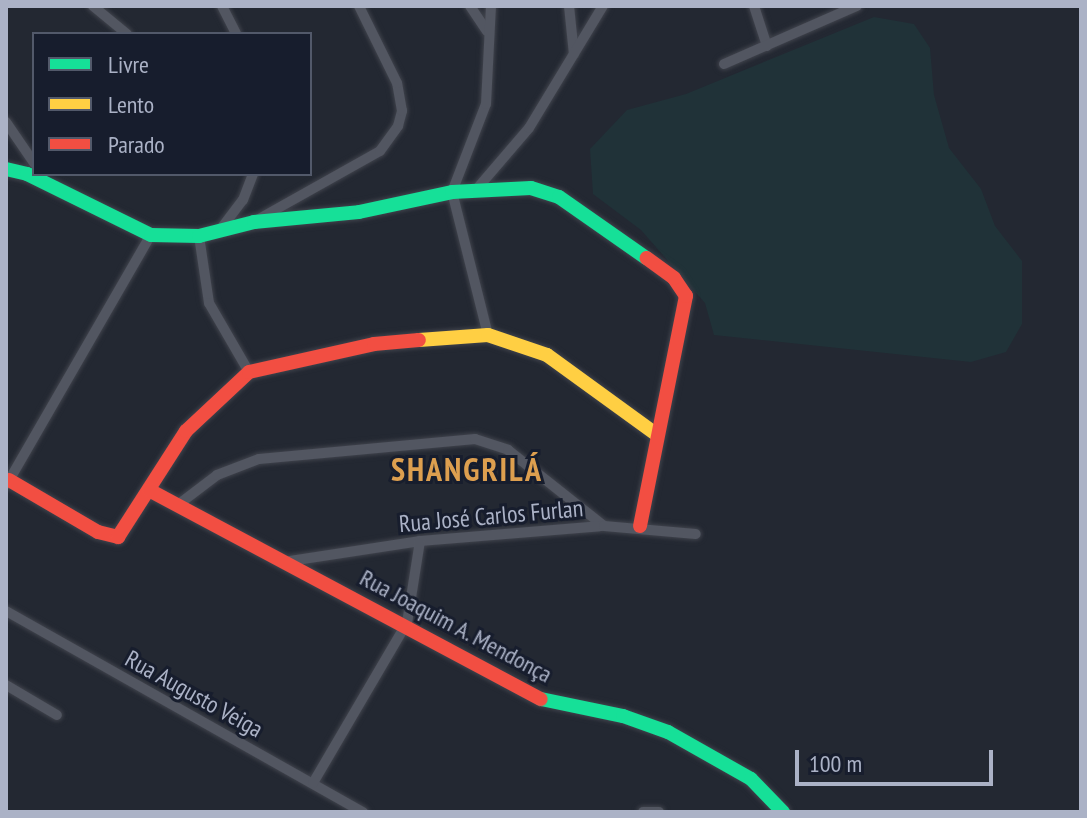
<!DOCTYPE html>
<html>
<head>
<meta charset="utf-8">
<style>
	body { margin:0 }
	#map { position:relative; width:1087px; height:818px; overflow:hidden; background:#232832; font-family:"PT Sans Narrow",sans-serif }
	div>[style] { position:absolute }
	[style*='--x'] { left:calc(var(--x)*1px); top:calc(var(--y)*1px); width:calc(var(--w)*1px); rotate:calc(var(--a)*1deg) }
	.green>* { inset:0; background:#203238 }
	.roads { filter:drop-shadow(0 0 2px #40434c) drop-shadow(0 0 2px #40434c) }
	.street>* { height:10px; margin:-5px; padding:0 5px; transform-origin:5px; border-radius:5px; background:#525661 }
	.fast>* { height:14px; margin:-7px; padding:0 7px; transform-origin:7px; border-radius:7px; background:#16e098 }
	.slow>* { height:14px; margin:-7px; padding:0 7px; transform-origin:7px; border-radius:7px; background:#ffcf43 }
	.jam>* { height:14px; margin:-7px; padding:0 7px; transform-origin:7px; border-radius:7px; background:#f24e42 }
	span { translate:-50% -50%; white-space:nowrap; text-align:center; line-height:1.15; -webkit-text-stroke:6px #171d2d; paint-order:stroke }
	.street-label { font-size:24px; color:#abb2c6 }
	.district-label { font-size:32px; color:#dd9f4f; font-weight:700; letter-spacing:2px }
	.frame { position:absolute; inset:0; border:8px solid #abb2c6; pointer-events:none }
	.legend { position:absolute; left:32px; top:32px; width:280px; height:144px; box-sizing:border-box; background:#171d2d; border:2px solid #52596a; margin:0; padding:10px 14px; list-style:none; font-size:24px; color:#abb2c6 }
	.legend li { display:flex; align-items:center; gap:16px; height:40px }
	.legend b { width:40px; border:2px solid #52596a }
	.scale { position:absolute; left:795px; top:750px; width:198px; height:36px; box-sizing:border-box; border:4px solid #abb2c6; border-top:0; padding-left:10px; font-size:24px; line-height:28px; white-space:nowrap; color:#abb2c6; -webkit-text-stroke:6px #171d2d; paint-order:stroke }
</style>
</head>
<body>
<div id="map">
	<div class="green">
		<i style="clip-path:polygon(874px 17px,914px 24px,930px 48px,934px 95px,949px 148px,981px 189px,995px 226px,1022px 261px,1022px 324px,1006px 352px,971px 362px,714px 335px,705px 303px,641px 230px,593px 194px,590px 149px,627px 110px,686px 94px)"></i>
	</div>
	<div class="roads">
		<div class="street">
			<i style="--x:93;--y:6;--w:44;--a:39.5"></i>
			<i style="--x:222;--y:6;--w:31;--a:63"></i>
			<i style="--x:470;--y:6;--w:30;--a:56"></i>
			<i style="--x:569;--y:6;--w:48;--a:84.1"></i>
			<i style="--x:754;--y:6;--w:42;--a:72"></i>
			<i style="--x:724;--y:64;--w:145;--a:-23.6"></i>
			<i style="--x:6;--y:122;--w:50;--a:55.7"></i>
			<i style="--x:475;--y:191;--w:83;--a:-49.4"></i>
			<i style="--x:529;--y:128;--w:143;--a:-58.8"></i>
			<i style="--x:257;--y:220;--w:141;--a:-29.3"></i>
			<i style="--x:380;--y:151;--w:31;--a:-54"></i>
			<i style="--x:398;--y:126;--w:16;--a:-75"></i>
			<i style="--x:402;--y:111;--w:28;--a:-100"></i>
			<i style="--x:397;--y:83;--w:86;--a:-116.3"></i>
			<i style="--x:220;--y:230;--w:38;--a:-53"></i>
			<i style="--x:243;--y:200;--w:28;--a:-69"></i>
			<i style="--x:199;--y:236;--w:68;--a:81.5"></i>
			<i style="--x:209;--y:303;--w:80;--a:59.9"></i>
			<i style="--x:488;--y:335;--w:147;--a:-104.1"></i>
			<i style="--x:452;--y:192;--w:94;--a:-68.9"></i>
			<i style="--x:486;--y:104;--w:98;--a:-87.1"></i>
			<i style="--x:7;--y:484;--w:288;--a:-60"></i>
			<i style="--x:179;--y:504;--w:48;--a:-37.3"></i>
			<i style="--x:217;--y:475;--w:45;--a:-20.9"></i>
			<i style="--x:259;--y:459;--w:217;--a:-5.3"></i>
			<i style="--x:475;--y:439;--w:35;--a:18"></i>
			<i style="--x:508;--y:450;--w:122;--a:38.4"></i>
			<i style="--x:290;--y:561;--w:132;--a:-8.7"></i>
			<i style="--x:420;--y:541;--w:185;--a:-4.7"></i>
			<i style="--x:604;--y:526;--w:92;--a:5"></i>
			<i style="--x:6;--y:611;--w:410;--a:29.4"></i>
			<i style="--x:6;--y:685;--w:59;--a:30.5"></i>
			<i style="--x:313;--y:783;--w:186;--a:-59.6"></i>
			<i style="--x:407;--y:623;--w:83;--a:-81"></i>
			<i style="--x:643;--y:812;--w:16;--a:0"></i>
		</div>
		<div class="fast">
			<i style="--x:6;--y:169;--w:22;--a:13"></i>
			<i style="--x:27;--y:174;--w:138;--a:26.2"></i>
			<i style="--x:151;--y:235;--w:48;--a:1.2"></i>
			<i style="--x:199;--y:236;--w:57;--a:-14.3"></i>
			<i style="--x:254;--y:222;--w:105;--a:-5.4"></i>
			<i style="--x:359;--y:212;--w:95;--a:-12.1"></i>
			<i style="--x:452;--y:192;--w:79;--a:-2.9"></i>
			<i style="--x:531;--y:188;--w:29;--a:18"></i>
			<i style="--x:559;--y:197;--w:106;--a:35"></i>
			<i style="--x:541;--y:699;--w:84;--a:11.7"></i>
			<i style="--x:623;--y:716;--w:48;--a:19.6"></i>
			<i style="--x:668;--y:732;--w:95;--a:29.5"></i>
			<i style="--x:751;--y:779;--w:46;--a:45.9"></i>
		</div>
		<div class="slow">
			<i style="--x:419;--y:340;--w:69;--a:-4.1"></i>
			<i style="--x:488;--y:335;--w:62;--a:18.7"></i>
			<i style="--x:547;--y:355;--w:136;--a:36"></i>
		</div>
		<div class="jam">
			<i style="--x:9;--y:480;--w:103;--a:30.3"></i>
			<i style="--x:98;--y:532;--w:21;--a:14"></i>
			<i style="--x:118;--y:537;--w:126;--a:-57.3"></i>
			<i style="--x:186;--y:431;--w:86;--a:-43.1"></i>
			<i style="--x:249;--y:372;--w:128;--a:-12.6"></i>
			<i style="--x:374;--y:344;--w:45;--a:-5.1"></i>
			<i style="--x:149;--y:490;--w:444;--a:28.1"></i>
			<i style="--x:640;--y:526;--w:235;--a:-78.7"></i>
			<i style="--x:686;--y:296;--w:22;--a:-124"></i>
			<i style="--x:674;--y:278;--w:34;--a:-144"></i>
		</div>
	</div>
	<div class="street-label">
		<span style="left:491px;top:516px;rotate:-5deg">Rua José Carlos Furlan</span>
		<span style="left:456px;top:626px;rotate:28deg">Rua Joaquim A. Mendonça</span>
		<span style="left:194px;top:694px;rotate:29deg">Rua Augusto Veiga</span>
	</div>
	<div class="district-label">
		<span style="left:467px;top:469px">SHANGRILÁ</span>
	</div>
	<div class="frame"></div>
	<ul class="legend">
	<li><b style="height:10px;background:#16e098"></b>Livre</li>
	<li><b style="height:10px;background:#ffcf43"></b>Lento</li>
	<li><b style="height:10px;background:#f24e42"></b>Parado</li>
	</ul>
	<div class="scale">100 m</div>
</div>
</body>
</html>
